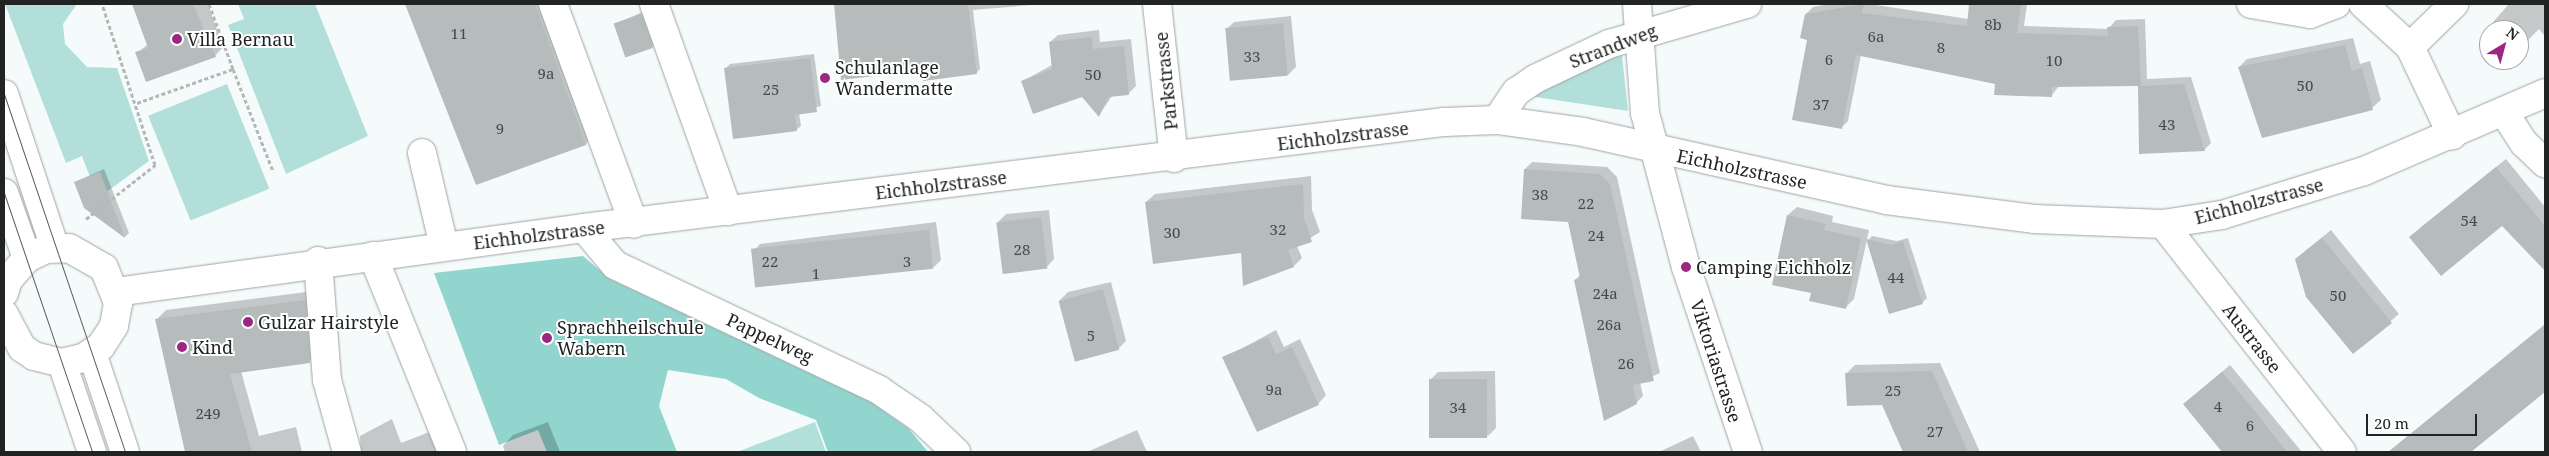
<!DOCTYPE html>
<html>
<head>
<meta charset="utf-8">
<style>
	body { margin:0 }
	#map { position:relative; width:2549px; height:456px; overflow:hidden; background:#f5fbfa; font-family:"Noto Serif",serif }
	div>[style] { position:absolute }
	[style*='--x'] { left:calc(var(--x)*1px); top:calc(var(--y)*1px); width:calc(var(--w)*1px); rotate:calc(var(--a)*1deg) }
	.green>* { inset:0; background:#b3dfdb; transform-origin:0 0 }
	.forest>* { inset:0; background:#92d5ce }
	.shadow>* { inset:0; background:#0003 }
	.building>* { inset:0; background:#b6bcbb; transform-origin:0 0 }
	.path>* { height:3px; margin-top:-1.5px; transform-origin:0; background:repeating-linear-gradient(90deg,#b4b9b8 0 4px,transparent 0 6.5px) }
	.roads { filter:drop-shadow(0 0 1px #9ea4a3) drop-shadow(0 0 1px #9ea4a3) }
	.minor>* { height:28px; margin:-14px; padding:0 14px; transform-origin:14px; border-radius:14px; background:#fff }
	.major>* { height:28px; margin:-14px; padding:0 14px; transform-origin:14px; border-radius:14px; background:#fff }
	.tram>* { height:1px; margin:-0.5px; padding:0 0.5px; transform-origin:0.5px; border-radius:0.5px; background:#5d6060 }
	.dots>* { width:14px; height:14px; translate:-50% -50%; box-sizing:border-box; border:2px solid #fff; border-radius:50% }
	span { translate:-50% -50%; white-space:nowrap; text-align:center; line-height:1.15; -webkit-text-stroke:4px #fff; paint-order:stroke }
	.number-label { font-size:15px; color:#474a4a }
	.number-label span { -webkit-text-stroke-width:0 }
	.poi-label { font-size:18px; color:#222424 }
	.left { translate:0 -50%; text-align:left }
	.street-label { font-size:18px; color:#222424 }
	.frame { position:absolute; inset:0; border:5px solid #222424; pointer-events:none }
	.north { position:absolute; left:2479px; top:20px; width:50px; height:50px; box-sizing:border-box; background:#fff; border:1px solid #a7a7a7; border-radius:50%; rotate:37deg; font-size:14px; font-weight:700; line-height:20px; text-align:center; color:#222424 }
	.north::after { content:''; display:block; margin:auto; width:18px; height:22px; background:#9c2782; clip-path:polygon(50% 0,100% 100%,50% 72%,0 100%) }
	.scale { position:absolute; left:2366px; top:414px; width:111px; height:22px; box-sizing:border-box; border:2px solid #222424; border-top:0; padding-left:6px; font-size:15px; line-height:18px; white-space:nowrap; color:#222424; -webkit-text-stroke:4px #fff; paint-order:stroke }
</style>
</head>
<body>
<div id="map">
	<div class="green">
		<i style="clip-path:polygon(5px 4px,77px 4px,63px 24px,65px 44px,87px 67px,117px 68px,149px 161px,98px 198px,82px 156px,66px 163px)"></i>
		<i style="clip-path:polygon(238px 4px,315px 4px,368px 136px,286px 174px,228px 25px,244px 19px)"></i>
		<i style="clip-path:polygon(1622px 55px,1628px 111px,1523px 95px,1543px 81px)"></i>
		<i style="left:227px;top:84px;width:113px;height:85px;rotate:68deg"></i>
		<i style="clip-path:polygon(815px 422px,826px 452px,737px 452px)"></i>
	</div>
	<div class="forest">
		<i style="clip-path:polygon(583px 256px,610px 279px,871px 402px,909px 429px,928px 452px,828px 452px,816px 420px,759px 398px,726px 379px,668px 370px,659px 406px,677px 452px,547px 452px,538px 430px,499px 445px,434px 273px)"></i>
	</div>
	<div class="shadow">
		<i style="clip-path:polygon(134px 4px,208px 4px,223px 47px,215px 56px,137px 53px,148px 44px)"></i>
		<i style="clip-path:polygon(408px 4px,545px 4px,593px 136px,586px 144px,477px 183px)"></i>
		<i style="clip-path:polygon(835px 4px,1043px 4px,973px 10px,980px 69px,976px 73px,923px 69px,842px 78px)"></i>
		<i style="clip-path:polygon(1830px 4px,1869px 4px,1969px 19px,1970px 4px,2027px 4px,2024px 26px,2108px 29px,2116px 20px,2145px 19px,2147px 79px,2191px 77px,2211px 143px,2204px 150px,2140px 85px,2059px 86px,2052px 95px,1861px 55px,1848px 121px,1841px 128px,1809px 39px,1806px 14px,1813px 7px)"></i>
		<i style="clip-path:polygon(2509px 4px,2545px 4px,2545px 36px,2539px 29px,2520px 48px,2519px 30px,2501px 30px,2493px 22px)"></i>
		<i style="clip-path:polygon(645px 11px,657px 43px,652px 47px,615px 24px)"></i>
		<i style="clip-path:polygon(1291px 16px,1296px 67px,1288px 75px,1226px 30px,1234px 22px)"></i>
		<i style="clip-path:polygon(1099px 30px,1100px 42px,1131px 39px,1136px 86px,1128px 94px,1112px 96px,1099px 115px,1082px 95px,1023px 81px,1052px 65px,1050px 42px,1058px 35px)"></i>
		<i style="clip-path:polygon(2353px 38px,2360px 64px,2370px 61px,2381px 100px,2372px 108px,2239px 67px,2247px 59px)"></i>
		<i style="clip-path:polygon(814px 54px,821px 106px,799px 113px,801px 126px,796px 130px,726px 68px,730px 64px)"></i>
		<i style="clip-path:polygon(2506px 159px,2545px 207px,2545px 269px,2503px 224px,2420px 228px)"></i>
		<i style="clip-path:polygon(1532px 162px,1607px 167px,1617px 177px,1660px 373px,1640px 382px,1643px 396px,1636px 403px,1575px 280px,1580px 275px,1569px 221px,1525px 169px)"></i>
		<i style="clip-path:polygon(104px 169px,129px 233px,125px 237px,85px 207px,75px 182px)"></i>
		<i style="clip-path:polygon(1311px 176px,1312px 210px,1320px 232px,1297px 246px,1302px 258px,1294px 266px,1242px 252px,1146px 202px,1155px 194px)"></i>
		<i style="clip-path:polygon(1797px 207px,1833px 216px,1832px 222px,1869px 230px,1854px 299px,1846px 307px,1812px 292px,1788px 215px)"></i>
		<i style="clip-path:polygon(1049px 210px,1054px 259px,1046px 268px,998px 222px,1006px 214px)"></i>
		<i style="clip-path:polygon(936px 222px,941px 260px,933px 268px,752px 253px,760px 244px)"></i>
		<i style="clip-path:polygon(2331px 230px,2399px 314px,2353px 353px,2305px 251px)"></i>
		<i style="clip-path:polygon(1872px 236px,1897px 241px,1908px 238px,1927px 298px,1922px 303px,1868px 240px)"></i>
		<i style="clip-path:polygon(1111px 282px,1126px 341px,1118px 349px,1059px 301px,1068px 292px)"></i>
		<i style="clip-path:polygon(314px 291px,319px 352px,309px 361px,241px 371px,259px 436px,296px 427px,302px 452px,188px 452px,157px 319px,166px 310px)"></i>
		<i style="clip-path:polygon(2545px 324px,2545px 390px,2469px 452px,2397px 452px,2394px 449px,2403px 440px)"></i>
		<i style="clip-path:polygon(1276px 330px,1284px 347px,1300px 339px,1326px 395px,1318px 404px,1224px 358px)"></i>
		<i style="clip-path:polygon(1940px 363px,1980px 452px,1904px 452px,1883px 403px,1847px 373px,1855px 365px)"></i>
		<i style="clip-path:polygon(2230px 365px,2302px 452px,2224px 452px,2184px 404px)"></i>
		<i style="clip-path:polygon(1495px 371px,1496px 428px,1488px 436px,1430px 380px,1438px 372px)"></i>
		<i style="clip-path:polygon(392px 419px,401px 443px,432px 431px,441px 452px,361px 452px,360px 436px)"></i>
		<i style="clip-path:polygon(548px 422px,560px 452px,505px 452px,503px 446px,513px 435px)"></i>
		<i style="clip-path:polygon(1137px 430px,1147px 452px,1087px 452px)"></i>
		<i style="clip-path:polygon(1693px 436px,1701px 452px,1659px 452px)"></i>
	</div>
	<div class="building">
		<i style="clip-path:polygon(132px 4px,193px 4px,216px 57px,146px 82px,135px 52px,148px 48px)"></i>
		<i style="clip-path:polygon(405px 4px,535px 4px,586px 145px,476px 185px)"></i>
		<i style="clip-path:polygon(834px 4px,968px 4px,977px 74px,923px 81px,922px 70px,841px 80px)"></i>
		<i style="clip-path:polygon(1864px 4px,1862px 13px,1967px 26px,1969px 4px,2021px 4px,2017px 33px,2108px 36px,2107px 27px,2138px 26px,2141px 86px,2184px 84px,2205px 151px,2139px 154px,2138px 86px,2052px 87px,2052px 97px,1994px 95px,1995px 84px,1856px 55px,1842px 129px,1792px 120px,1807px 40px,1800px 38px,1805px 14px)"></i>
		<i style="left:641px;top:14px;width:36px;height:29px;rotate:71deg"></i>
		<i style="left:1283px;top:23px;width:53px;height:58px;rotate:85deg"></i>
		<i style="clip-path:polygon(1092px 37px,1093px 49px,1124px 46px,1129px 95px,1108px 97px,1099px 117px,1082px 97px,1033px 114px,1021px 81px,1052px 69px,1049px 42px)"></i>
		<i style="clip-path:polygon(2345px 45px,2352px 71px,2362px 68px,2373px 110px,2262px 138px,2238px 67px)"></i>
		<i style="clip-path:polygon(810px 58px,817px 112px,795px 115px,797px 131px,733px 139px,724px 68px)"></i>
		<i style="clip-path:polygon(2496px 167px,2545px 226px,2545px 271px,2502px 226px,2441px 276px,2409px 237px)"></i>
		<i style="clip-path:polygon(1524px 169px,1600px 174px,1610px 184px,1654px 381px,1633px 385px,1637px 404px,1604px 421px,1574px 280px,1580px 278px,1568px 222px,1521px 219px)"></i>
		<i style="clip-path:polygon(100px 172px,125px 238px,84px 208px,74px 182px)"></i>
		<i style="clip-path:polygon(1303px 184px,1304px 218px,1312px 242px,1288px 250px,1294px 267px,1243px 286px,1241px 253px,1153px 264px,1145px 202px)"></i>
		<i style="clip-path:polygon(1787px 215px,1826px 224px,1824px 230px,1861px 238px,1846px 309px,1809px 301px,1811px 293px,1772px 285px)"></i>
		<i style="left:1041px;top:217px;width:52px;height:45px;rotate:83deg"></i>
		<i style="left:929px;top:230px;width:39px;height:179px;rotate:84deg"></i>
		<i style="clip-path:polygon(2322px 238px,2392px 323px,2353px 354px,2306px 297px,2295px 259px)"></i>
		<i style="clip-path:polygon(1866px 239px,1892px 245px,1903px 241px,1923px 304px,1889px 314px)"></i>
		<i style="left:1103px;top:289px;width:63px;height:46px;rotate:75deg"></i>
		<i style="clip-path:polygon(305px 300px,310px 363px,230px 374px,252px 452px,185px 452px,155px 319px)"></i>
		<i style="clip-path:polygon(2545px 325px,2545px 392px,2471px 452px,2388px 452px)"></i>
		<i style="clip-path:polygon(1268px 337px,1276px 354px,1292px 347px,1319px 405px,1257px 432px,1222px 357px)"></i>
		<i style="clip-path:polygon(1932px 371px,1968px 452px,1903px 452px,1882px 405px,1847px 406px,1845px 373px)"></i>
		<i style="clip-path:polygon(2222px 372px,2254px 410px,2287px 452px,2222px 452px,2183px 404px)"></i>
		<i style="left:1429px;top:379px;width:58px;height:59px"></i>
	</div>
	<div class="path">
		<i style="--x:209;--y:4;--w:69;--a:69.7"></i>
		<i style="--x:137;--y:103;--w:102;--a:-19.5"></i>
		<i style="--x:233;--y:69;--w:110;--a:68.6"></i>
		<i style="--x:86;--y:219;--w:88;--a:-38"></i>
		<i style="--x:155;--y:165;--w:169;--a:-108.2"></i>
	</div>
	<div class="roads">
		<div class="minor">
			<i style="--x:553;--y:4;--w:234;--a:69.8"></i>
			<i style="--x:654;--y:4;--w:220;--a:70.3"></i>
			<i style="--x:1157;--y:4;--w:155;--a:83.7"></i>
			<i style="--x:1637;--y:4;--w:109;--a:85.8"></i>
			<i style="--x:1645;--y:113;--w:159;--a:75.1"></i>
			<i style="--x:1686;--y:267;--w:195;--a:71.5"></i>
			<i style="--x:2251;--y:4;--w:60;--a:9.6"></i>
			<i style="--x:2310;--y:14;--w:28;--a:-21"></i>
			<i style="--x:2363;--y:4;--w:64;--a:42.5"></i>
			<i style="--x:2410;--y:47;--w:98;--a:64.5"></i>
			<i style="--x:2410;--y:47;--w:62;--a:-44.3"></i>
			<i style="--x:2505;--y:114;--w:35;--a:57"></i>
			<i style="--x:2524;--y:143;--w:29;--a:44"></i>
			<i style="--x:1497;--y:120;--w:34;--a:-56"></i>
			<i style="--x:1516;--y:92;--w:23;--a:-34"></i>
			<i style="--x:1535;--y:79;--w:82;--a:-25.3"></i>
			<i style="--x:1609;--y:44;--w:144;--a:-16.2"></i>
			<i style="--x:422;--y:153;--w:96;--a:76.7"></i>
			<i style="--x:2163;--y:224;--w:290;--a:51.9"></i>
			<i style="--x:584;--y:228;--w:48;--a:50"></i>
			<i style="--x:615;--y:265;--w:292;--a:25.3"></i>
			<i style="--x:879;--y:390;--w:50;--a:34.3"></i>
			<i style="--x:920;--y:418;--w:50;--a:43.4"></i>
			<i style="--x:373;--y:256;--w:211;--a:68"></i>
			<i style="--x:318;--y:261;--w:119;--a:85.7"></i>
			<i style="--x:327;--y:380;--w:75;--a:74.5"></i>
			<i style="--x:116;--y:292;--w:472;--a:-7.8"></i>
			<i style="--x:584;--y:228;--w:867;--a:-7.03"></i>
			<i style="--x:1444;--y:122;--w:53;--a:-2.2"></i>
			<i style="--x:1497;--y:120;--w:87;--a:7.9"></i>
			<i style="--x:1583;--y:132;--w:311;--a:12.6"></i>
			<i style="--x:1886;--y:200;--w:149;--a:7.3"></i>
			<i style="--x:2034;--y:219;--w:129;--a:2.2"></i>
			<i style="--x:2163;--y:224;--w:60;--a:-8.7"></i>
			<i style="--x:2222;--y:215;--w:149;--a:-17.2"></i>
			<i style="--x:2364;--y:171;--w:197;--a:-23.3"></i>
		</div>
		<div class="major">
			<i style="--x:4;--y:94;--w:162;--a:71.7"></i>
			<i style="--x:4;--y:193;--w:69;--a:70.5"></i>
			<i style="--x:4;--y:293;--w:14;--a:-73"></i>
			<i style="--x:8;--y:280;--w:29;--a:-49"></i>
			<i style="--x:27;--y:258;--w:21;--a:-25"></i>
			<i style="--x:46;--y:249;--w:23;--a:-2"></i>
			<i style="--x:69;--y:248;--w:40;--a:29.7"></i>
			<i style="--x:104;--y:268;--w:38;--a:68"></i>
			<i style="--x:118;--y:303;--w:23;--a:100"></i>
			<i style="--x:114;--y:326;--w:24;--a:123"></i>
			<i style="--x:101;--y:346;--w:22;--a:146"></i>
			<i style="--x:83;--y:358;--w:22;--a:167"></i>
			<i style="--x:62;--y:363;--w:29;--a:-166"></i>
			<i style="--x:34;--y:356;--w:14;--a:-146"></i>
			<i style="--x:22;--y:348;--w:38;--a:-118"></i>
			<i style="--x:92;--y:353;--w:104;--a:71.6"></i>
			<i style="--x:62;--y:363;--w:94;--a:71.4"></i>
		</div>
	</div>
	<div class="tram">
		<i style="--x:4;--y:94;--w:378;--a:71.3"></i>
		<i style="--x:4;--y:193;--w:274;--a:71.2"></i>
	</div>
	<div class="dots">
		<i style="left:177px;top:39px;background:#9c2782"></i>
		<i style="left:825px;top:78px;background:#9c2782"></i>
		<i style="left:1686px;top:267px;background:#9c2782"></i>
		<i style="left:248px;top:322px;background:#9c2782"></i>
		<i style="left:547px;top:338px;background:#9c2782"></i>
		<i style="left:182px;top:347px;background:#9c2782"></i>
	</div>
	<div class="number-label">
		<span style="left:1993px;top:25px">8b</span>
		<span style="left:459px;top:34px">11</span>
		<span style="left:1876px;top:37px">6a</span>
		<span style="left:1941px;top:48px">8</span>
		<span style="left:1252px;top:57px">33</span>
		<span style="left:1829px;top:60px">6</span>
		<span style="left:2054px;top:61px">10</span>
		<span style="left:546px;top:74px">9a</span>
		<span style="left:1093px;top:75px">50</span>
		<span style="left:2305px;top:86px">50</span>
		<span style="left:771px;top:90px">25</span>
		<span style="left:1821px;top:105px">37</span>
		<span style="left:2167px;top:125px">43</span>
		<span style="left:500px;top:129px">9</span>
		<span style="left:1540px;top:195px">38</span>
		<span style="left:1586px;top:204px">22</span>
		<span style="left:2469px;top:221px">54</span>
		<span style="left:1278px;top:230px">32</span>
		<span style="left:1172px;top:233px">30</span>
		<span style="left:1596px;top:236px">24</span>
		<span style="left:1022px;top:250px">28</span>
		<span style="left:770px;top:262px">22</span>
		<span style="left:907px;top:262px">3</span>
		<span style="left:816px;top:274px">1</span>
		<span style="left:1896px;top:278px">44</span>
		<span style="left:1605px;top:294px">24a</span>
		<span style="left:2338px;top:296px">50</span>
		<span style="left:1609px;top:325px">26a</span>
		<span style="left:1091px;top:336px">5</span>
		<span style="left:1626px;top:364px">26</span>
		<span style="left:1274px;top:390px">9a</span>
		<span style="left:1893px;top:391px">25</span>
		<span style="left:2218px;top:407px">4</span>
		<span style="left:1458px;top:408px">34</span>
		<span style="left:208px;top:414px">249</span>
		<span style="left:2250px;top:426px">6</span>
		<span style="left:1935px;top:432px">27</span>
	</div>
	<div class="poi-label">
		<span class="left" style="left:187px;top:39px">Villa Bernau</span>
		<span class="left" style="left:835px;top:78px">Schulanlage<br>Wandermatte</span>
		<span class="left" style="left:1696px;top:267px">Camping Eichholz</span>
		<span class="left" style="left:258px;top:322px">Gulzar Hairstyle</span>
		<span class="left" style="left:557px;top:338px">Sprachheilschule<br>Wabern</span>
		<span class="left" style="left:192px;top:347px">Kind</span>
	</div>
	<div class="street-label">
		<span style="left:1613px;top:46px;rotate:-21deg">Strandweg</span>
		<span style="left:1166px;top:81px;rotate:-96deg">Parkstrasse</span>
		<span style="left:1343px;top:136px;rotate:-7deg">Eichholzstrasse</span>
		<span style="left:1742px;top:169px;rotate:12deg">Eichholzstrasse</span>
		<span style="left:941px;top:185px;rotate:-7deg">Eichholzstrasse</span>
		<span style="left:2259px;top:201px;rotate:-15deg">Eichholzstrasse</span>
		<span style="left:539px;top:235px;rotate:-7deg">Eichholzstrasse</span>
		<span style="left:770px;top:338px;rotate:25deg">Pappelweg</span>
		<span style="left:2252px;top:338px;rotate:52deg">Austrasse</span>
		<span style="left:1716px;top:361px;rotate:72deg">Viktoriastrasse</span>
	</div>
	<div class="frame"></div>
	<div class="north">N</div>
	<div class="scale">20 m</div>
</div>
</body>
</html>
